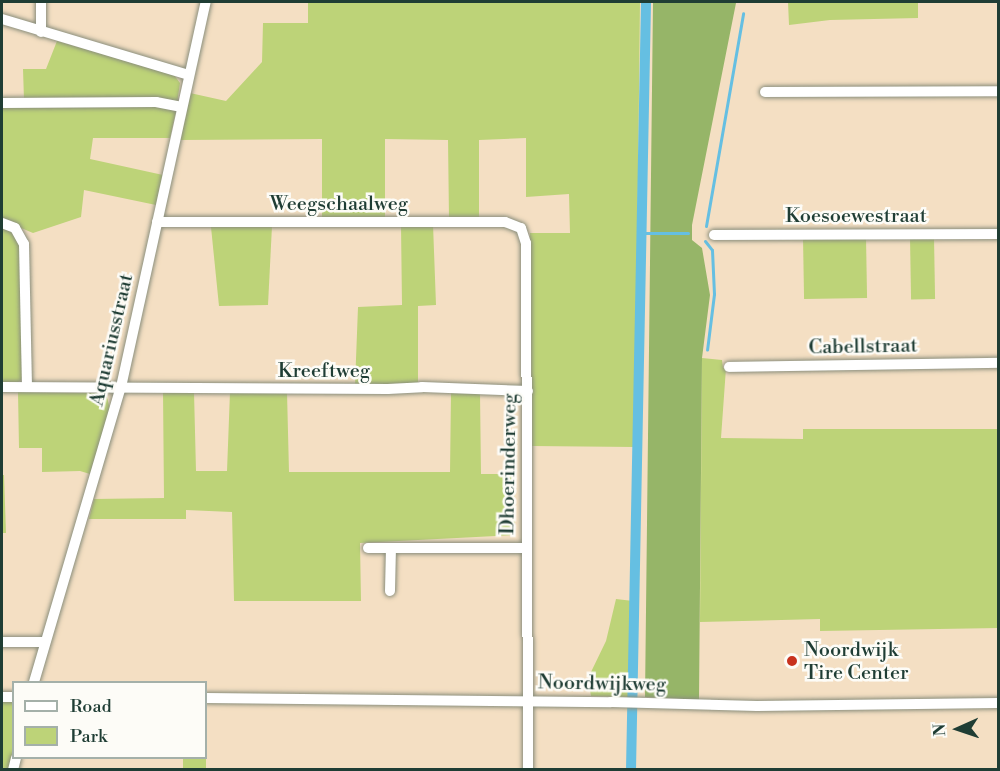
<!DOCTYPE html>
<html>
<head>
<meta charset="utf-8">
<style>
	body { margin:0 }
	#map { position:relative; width:1000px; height:771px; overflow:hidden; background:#f4dfc3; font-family:"Libre Bodoni",serif }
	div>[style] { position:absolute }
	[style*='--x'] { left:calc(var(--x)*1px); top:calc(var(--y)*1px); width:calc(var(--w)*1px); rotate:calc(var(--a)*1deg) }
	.green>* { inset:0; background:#bdd378; transform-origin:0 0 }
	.forest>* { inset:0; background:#96b568 }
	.stream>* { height:3px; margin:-1.5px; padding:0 1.5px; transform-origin:1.5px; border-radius:1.5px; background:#65bfe2 }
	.canal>* { height:10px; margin:-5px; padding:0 5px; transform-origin:5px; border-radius:5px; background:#65bfe2 }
	.roads { filter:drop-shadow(0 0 2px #8a8e7c) drop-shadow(0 0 2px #8a8e7c) }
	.minor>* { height:10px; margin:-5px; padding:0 5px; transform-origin:5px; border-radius:5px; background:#fff }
	.dots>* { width:16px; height:16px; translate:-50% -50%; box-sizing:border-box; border:3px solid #fdfcf7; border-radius:50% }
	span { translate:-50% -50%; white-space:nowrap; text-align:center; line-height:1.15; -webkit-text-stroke:5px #fdfcf7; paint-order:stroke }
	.street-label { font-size:20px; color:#1f3d34 }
	.poi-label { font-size:20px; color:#1f3d34 }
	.left { translate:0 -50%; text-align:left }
	.frame { position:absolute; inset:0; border:3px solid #1f3d34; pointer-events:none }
	.legend { position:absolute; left:12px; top:681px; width:195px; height:78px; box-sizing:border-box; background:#fdfcf7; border:2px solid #a4b0a9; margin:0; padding:8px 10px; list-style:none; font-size:18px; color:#1f3d34 }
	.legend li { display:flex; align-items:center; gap:12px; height:30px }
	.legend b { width:30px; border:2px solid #a4b0a9 }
	.north { position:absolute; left:928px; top:699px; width:60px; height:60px; -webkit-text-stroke:4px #fdfcf7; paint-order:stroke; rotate:267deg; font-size:16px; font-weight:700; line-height:24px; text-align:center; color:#1f3d34 }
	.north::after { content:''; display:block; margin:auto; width:21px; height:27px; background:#1f3d34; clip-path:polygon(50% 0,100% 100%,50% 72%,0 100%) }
</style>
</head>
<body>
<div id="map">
	<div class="green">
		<i style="clip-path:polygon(308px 2px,640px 2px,635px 447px,532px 446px,530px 233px,570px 233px,569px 194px,526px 197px,526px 138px,479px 140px,479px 219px,449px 219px,448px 140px,385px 139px,385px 219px,322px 219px,322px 139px,179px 140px,190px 93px,226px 101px,262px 62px,263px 23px,308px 23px)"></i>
		<i style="clip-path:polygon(788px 2px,918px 2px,918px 18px,830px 20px,789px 25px)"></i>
		<i style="clip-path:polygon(57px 41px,174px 75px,180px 83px,177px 103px,24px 100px,23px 69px,46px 69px)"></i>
		<i style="clip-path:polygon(2px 105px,155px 106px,176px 111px,170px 138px,93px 138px,90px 159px,163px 175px,156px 205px,84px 190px,81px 217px,33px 233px,2px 220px)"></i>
		<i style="clip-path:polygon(433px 224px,436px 305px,418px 306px,418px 383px,355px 385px,358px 307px,402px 305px,401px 225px)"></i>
		<i style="clip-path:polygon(2px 225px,12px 231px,20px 246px,22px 379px,17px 383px,2px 383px)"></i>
		<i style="clip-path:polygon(272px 226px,268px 305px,219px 306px,211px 227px)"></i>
		<i style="left:866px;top:237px;width:61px;height:63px;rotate:89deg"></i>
		<i style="left:934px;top:237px;width:62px;height:24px;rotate:89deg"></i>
		<i style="clip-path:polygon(702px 358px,722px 360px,723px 368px,726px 368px,721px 438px,803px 439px,803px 429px,998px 429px,998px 628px,820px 631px,820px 619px,700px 622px)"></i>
		<i style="clip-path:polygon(18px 392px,96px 393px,107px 397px,110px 409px,90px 474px,80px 471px,42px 472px,42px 448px,19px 448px)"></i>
		<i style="clip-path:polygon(163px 392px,194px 392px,196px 471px,227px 471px,230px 392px,287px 392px,289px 472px,450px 472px,451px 393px,480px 393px,481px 474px,514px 474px,515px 535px,360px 543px,361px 601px,234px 601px,232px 512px,186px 510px,186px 519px,89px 519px,94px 499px,164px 498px)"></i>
		<i style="clip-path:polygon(2px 475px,4px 475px,6px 533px,2px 533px)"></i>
		<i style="clip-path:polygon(616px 599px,633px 601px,630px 697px,591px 696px,589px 684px,591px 672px,606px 641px)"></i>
		<i style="clip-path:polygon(2px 702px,13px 702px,13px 749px,9px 769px,2px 769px)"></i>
		<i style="clip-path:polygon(206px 750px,206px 769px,183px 769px,183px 758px,206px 758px)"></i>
	</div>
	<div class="forest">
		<i style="clip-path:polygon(653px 2px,751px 2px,736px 3px,692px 225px,692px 240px,702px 248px,710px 295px,702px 358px,699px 700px,645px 697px)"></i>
	</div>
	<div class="stream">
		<i style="--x:706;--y:226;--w:216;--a:-80.1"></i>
		<i style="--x:642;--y:233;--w:46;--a:0"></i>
		<i style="--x:705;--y:241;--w:11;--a:52"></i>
		<i style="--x:712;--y:250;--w:44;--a:87.4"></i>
		<i style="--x:714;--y:294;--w:56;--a:97.1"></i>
	</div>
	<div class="canal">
		<i style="--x:631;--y:770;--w:768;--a:-88.88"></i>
	</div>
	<div class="roads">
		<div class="minor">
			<i style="--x:2;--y:19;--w:195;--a:16.7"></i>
			<i style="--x:41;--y:32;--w:30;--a:-90"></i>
			<i style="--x:765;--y:92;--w:233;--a:-0.2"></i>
			<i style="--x:2;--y:103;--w:154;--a:-0.4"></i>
			<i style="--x:156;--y:102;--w:25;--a:11"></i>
			<i style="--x:157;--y:222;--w:348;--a:0"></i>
			<i style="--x:505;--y:222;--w:17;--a:21"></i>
			<i style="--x:521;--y:228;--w:16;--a:72"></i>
			<i style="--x:526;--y:243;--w:527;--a:89.78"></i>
			<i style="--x:2;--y:223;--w:14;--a:21"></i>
			<i style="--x:15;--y:228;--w:18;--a:61"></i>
			<i style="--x:24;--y:244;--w:143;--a:88.8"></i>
			<i style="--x:714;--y:235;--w:284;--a:-0.2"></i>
			<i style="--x:729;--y:367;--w:269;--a:-0.9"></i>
			<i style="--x:2;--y:387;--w:386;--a:0.3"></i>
			<i style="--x:388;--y:389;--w:34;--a:-3"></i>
			<i style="--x:422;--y:387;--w:106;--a:2.2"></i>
			<i style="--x:368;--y:548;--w:158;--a:0"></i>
			<i style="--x:390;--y:591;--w:43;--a:-88.7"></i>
			<i style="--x:2;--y:642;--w:43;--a:0"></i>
			<i style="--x:34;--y:682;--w:308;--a:-73.6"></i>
			<i style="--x:121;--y:387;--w:394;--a:-77.6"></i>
			<i style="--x:2;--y:697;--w:12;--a:0"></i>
			<i style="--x:206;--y:698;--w:405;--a:0.6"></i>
			<i style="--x:611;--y:702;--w:146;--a:1.6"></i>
			<i style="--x:757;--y:706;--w:241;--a:-0.7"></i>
			<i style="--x:13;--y:770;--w:12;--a:-76"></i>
		</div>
	</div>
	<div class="dots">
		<i style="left:792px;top:661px;background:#c8321e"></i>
	</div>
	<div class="street-label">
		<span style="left:339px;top:204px">Weegschaalweg</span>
		<span style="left:856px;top:216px">Koesoewestraat</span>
		<span style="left:112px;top:340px;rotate:-77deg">Aquariusstraat</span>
		<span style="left:863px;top:347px;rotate:-1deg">Cabellstraat</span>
		<span style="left:324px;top:371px">Kreeftweg</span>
		<span style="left:509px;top:464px;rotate:-89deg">Dhoerinderweg</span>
		<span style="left:602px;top:684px;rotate:1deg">Noordwijkweg</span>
	</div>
	<div class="poi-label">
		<span class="left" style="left:804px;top:662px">Noordwijk<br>Tire Center</span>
	</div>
	<div class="frame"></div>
	<ul class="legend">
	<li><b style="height:8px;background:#fff"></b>Road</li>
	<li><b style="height:16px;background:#bdd378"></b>Park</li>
	</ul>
	<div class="north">N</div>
</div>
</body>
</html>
